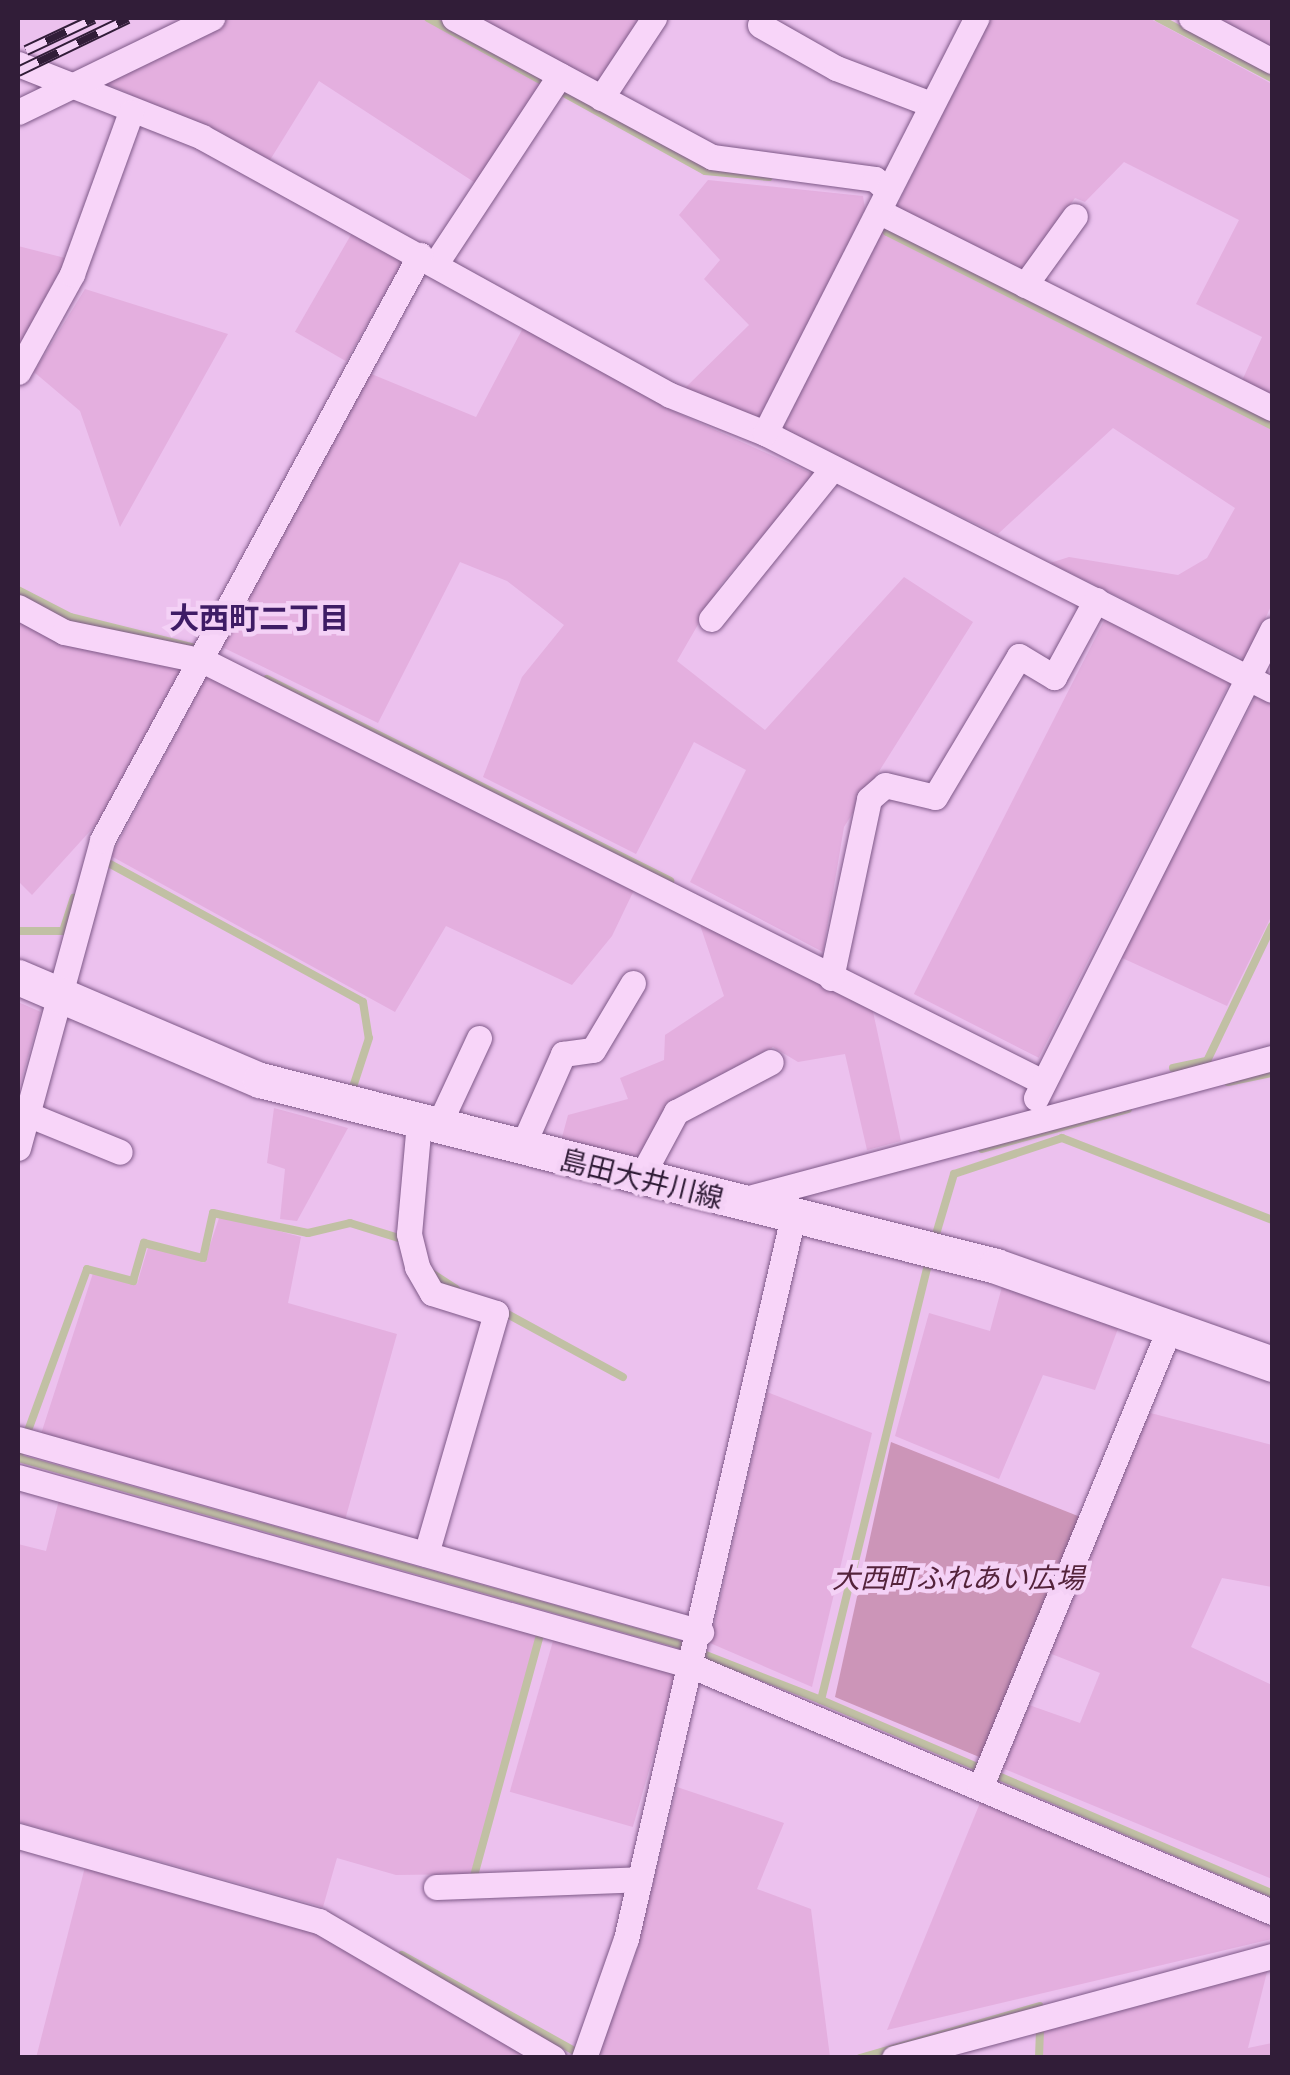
<!DOCTYPE html>
<html>
<head>
<meta charset="utf-8">
<style>
	body { margin:0 }
	#map { position:relative; width:1290px; height:2075px; overflow:hidden; background:#ecc1ee; font-family:"Noto Serif","Noto Sans JP",serif }
	div>[style] { position:absolute }
	[style*='--x'] { left:calc(var(--x)*1px); top:calc(var(--y)*1px); width:calc(var(--w)*1px); rotate:calc(var(--a)*1deg) }
	.farmland>* { inset:0; background:#e4afdf; transform-origin:0 0 }
	.green>* { inset:0; background:#cc95b8 }
	.stream>* { height:8px; margin:-4px; padding:0 4px; transform-origin:4px; border-radius:4px; background:#c1c0a4 }
	.roads { filter:drop-shadow(0 0 2px #7e5988) drop-shadow(0 0 2px #7e5988) }
	.street>* { height:25px; margin:-12.5px; padding:0 12.5px; transform-origin:12.5px; border-radius:12.5px; background:#f8d5f9 }
	.secondary>* { height:35px; margin:-17.5px; padding:0 17.5px; transform-origin:17.5px; border-radius:17.5px; background:#f8d5f9 }
	.rail>* { height:11px; margin-top:-5.5px; transform-origin:0; background:repeating-linear-gradient(90deg,#f4d1f6 0 22px,#311d38 0 44px); box-sizing:border-box; border-block:2px solid #311d38 }
	span { translate:-50% -50%; white-space:nowrap; text-align:center; line-height:1.15; -webkit-text-stroke:9px #f4d1f6; paint-order:stroke }
	.street-label { font-size:28px; color:#311d38 }
	.park-label { font-size:28px; color:#54233b; font-style:italic }
	.neighbourhood-label { font-size:30px; color:#3e1c65; font-weight:700 }
	.frame { position:absolute; inset:0; border:20px solid #311d38; pointer-events:none }
</style>
</head>
<body>
<div id="map">
	<div class="farmland">
		<i style="clip-path:polygon(225px 18px,429px 18px,543px 82px,477px 184px,319px 81px,270px 160px,97px 79px)"></i>
		<i style="clip-path:polygon(471px 18px,639px 18px,595px 86px)"></i>
		<i style="clip-path:polygon(987px 18px,1149px 18px,1272px 84px,1272px 400px,1240px 385px,1262px 337px,1196px 304px,1239px 220px,1124px 162px,1085px 202px,1075px 198px,1022px 272px,896px 208px)"></i>
		<i style="clip-path:polygon(1213px 18px,1272px 18px,1272px 49px)"></i>
		<i style="clip-path:polygon(708px 180px,863px 196px,865px 209px,763px 425px,683px 390px,749px 325px,704px 279px,720px 260px,679px 215px)"></i>
		<i style="clip-path:polygon(882px 227px,1272px 423px,1272px 604px,1246px 660px,1050px 563px,1069px 557px,1178px 575px,1207px 558px,1235px 508px,1113px 428px,998px 534px,781px 432px)"></i>
		<i style="left:352px;top:233px;width:59px;height:114px;rotate:30deg"></i>
		<i style="clip-path:polygon(18px 246px,69px 259px,18px 354px)"></i>
		<i style="clip-path:polygon(85px 289px,228px 334px,120px 527px,80px 411px,34px 372px)"></i>
		<i style="clip-path:polygon(524px 326px,671px 410px,815px 475px,722px 583px,677px 661px,765px 730px,904px 577px,973px 622px,844px 827px,823px 952px,690px 882px,746px 770px,694px 742px,636px 854px,483px 777px,522px 677px,564px 625px,507px 581px,460px 562px,378px 723px,222px 647px,369px 373px,476px 417px)"></i>
		<i style="clip-path:polygon(18px 616px,184px 666px,101px 819px,32px 895px,18px 881px)"></i>
		<i style="left:1105px;top:619px;width:140px;height:421px;rotate:27deg"></i>
		<i style="clip-path:polygon(209px 671px,635px 888px,612px 936px,572px 985px,446px 926px,395px 1012px,111px 856px)"></i>
		<i style="clip-path:polygon(1257px 694px,1272px 702px,1272px 915px,1227px 1006px,1120px 957px)"></i>
		<i style="clip-path:polygon(699px 922px,872px 1007px,901px 1141px,867px 1150px,845px 1054px,798px 1062px,773px 1047px,677px 1097px,640px 1159px,561px 1141px,568px 1115px,628px 1099px,620px 1078px,664px 1060px,665px 1035px,724px 996px)"></i>
		<i style="clip-path:polygon(18px 1002px,41px 1012px,19px 1088px,18px 1088px)"></i>
		<i style="clip-path:polygon(274px 1108px,348px 1128px,297px 1221px,280px 1219px,285px 1169px,267px 1163px)"></i>
		<i style="clip-path:polygon(220px 1215px,301px 1237px,288px 1303px,397px 1334px,345px 1520px,41px 1434px,93px 1273px,137px 1284px,150px 1241px,204px 1263px)"></i>
		<i style="clip-path:polygon(1003px 1283px,1119px 1326px,1095px 1390px,1043px 1375px,999px 1479px,895px 1436px,929px 1313px,990px 1331px)"></i>
		<i style="clip-path:polygon(767px 1392px,872px 1433px,812px 1687px,710px 1643px)"></i>
		<i style="clip-path:polygon(1143px 1411px,1272px 1445px,1272px 1587px,1222px 1578px,1191px 1647px,1272px 1685px,1272px 1879px,1002px 1768px,1029px 1705px,1080px 1723px,1100px 1673px,1049px 1653px)"></i>
		<i style="clip-path:polygon(60px 1496px,539px 1631px,473px 1874px,396px 1875px,337px 1858px,323px 1907px,18px 1822px,18px 1544px,46px 1551px)"></i>
		<i style="left:555px;top:1634px;width:128px;height:164px;rotate:16deg"></i>
		<i style="clip-path:polygon(677px 1787px,784px 1823px,757px 1889px,811px 1909px,830px 2057px,597px 2058px,634px 1959px)"></i>
		<i style="clip-path:polygon(982px 1798px,1272px 1923px,1272px 1939px,887px 2030px)"></i>
		<i style="clip-path:polygon(85px 1867px,313px 1932px,537px 2057px,36px 2058px)"></i>
		<i style="clip-path:polygon(1268px 1968px,1248px 2048px,1272px 2043px,1272px 2057px,1041px 2057px,1034px 2026px)"></i>
	</div>
	<div class="green">
		<i style="clip-path:polygon(891px 1442px,1083px 1518px,984px 1759px,835px 1697px)"></i>
	</div>
	<div class="stream">
		<i style="--x:428;--y:18;--w:316;--a:28.9"></i>
		<i style="--x:705;--y:171;--w:64;--a:5.4"></i>
		<i style="--x:1158;--y:18;--w:129;--a:27.8"></i>
		<i style="--x:881;--y:219;--w:14;--a:65"></i>
		<i style="--x:887;--y:232;--w:431;--a:26.7"></i>
		<i style="--x:18;--y:590;--w:59;--a:27.4"></i>
		<i style="--x:70;--y:617;--w:133;--a:13.9"></i>
		<i style="--x:267;--y:679;--w:451;--a:26.6"></i>
		<i style="--x:101;--y:859;--w:298;--a:28.6"></i>
		<i style="--x:363;--y:1002;--w:36;--a:81"></i>
		<i style="--x:369;--y:1038;--w:52;--a:108.1"></i>
		<i style="--x:18;--y:931;--w:45;--a:0"></i>
		<i style="--x:63;--y:931;--w:35;--a:-72"></i>
		<i style="--x:1173;--y:1068;--w:35;--a:-12"></i>
		<i style="--x:1207;--y:1061;--w:150;--a:-64.3"></i>
		<i style="--x:1228;--y:1082;--w:45;--a:-11.6"></i>
		<i style="--x:982;--y:1149;--w:151;--a:-15.3"></i>
		<i style="--x:934;--y:1241;--w:70;--a:-73.4"></i>
		<i style="--x:954;--y:1174;--w:114;--a:-18.4"></i>
		<i style="--x:1062;--y:1138;--w:225;--a:21.3"></i>
		<i style="--x:430;--y:1272;--w:31;--a:33"></i>
		<i style="--x:500;--y:1310;--w:140;--a:28.6"></i>
		<i style="--x:18;--y:1458;--w:683;--a:15.73"></i>
		<i style="--x:675;--y:1643;--w:157;--a:21.3"></i>
		<i style="--x:821;--y:1700;--w:453;--a:-76.2"></i>
		<i style="--x:18;--y:1458;--w:201;--a:-69.9"></i>
		<i style="--x:87;--y:1269;--w:48;--a:14.6"></i>
		<i style="--x:133;--y:1281;--w:40;--a:-74"></i>
		<i style="--x:144;--y:1243;--w:61;--a:14.3"></i>
		<i style="--x:203;--y:1258;--w:46;--a:-77.5"></i>
		<i style="--x:213;--y:1213;--w:97;--a:11.9"></i>
		<i style="--x:308;--y:1233;--w:43;--a:-13.4"></i>
		<i style="--x:350;--y:1223;--w:54;--a:17.1"></i>
		<i style="--x:821;--y:1700;--w:491;--a:23.2"></i>
		<i style="--x:474;--y:1876;--w:250;--a:-74.7"></i>
		<i style="--x:402;--y:1955;--w:206;--a:29.1"></i>
		<i style="--x:860;--y:2058;--w:187;--a:-16.1"></i>
		<i style="--x:1039;--y:2058;--w:30;--a:-88"></i>
	</div>
	<div class="roads">
		<div class="street">
			<i style="--x:454;--y:18;--w:293;--a:28.3"></i>
			<i style="--x:712;--y:157;--w:164;--a:7.7"></i>
			<i style="--x:875;--y:179;--w:16;--a:43"></i>
			<i style="--x:1191;--y:18;--w:92;--a:28"></i>
			<i style="--x:760;--y:25;--w:87;--a:29.5"></i>
			<i style="--x:836;--y:68;--w:102;--a:20.8"></i>
			<i style="--x:18;--y:64;--w:198;--a:21.6"></i>
			<i style="--x:202;--y:137;--w:534;--a:28.87"></i>
			<i style="--x:670;--y:395;--w:102;--a:21.8"></i>
			<i style="--x:765;--y:433;--w:568;--a:26.88"></i>
			<i style="--x:601;--y:98;--w:96;--a:-56.5"></i>
			<i style="--x:18;--y:112;--w:216;--a:-25.9"></i>
			<i style="--x:880;--y:212;--w:438;--a:26.6"></i>
			<i style="--x:436;--y:263;--w:225;--a:-56.6"></i>
			<i style="--x:1025;--y:285;--w:85;--a:-54.1"></i>
			<i style="--x:18;--y:372;--w:112;--a:-61.1"></i>
			<i style="--x:72;--y:274;--w:172;--a:-70"></i>
			<i style="--x:765;--y:433;--w:466;--a:-63"></i>
			<i style="--x:18;--y:607;--w:52;--a:28.5"></i>
			<i style="--x:64;--y:632;--w:143;--a:11.7"></i>
			<i style="--x:204;--y:661;--w:936;--a:26.65"></i>
			<i style="--x:711;--y:619;--w:194;--a:-51.1"></i>
			<i style="--x:831;--y:978;--w:183;--a:-78"></i>
			<i style="--x:869;--y:799;--w:21;--a:-41"></i>
			<i style="--x:885;--y:785;--w:51;--a:13.5"></i>
			<i style="--x:935;--y:797;--w:164;--a:-59.2"></i>
			<i style="--x:1019;--y:656;--w:41;--a:31"></i>
			<i style="--x:1054;--y:677;--w:88;--a:-61.4"></i>
			<i style="--x:1036;--y:1098;--w:524;--a:-63.24"></i>
			<i style="--x:27;--y:1114;--w:100;--a:22.2"></i>
			<i style="--x:419;--y:1122;--w:112;--a:95.1"></i>
			<i style="--x:409;--y:1234;--w:34;--a:76"></i>
			<i style="--x:417;--y:1267;--w:30;--a:60"></i>
			<i style="--x:432;--y:1293;--w:67;--a:17.4"></i>
			<i style="--x:496;--y:1313;--w:251;--a:106.2"></i>
			<i style="--x:438;--y:1126;--w:97;--a:-65"></i>
			<i style="--x:522;--y:1147;--w:102;--a:-66.2"></i>
			<i style="--x:563;--y:1054;--w:30;--a:-8"></i>
			<i style="--x:593;--y:1050;--w:78;--a:-59.2"></i>
			<i style="--x:18;--y:1148;--w:319;--a:-74.7"></i>
			<i style="--x:102;--y:840;--w:666;--a:-61.47"></i>
			<i style="--x:641;--y:1177;--w:74;--a:-61.7"></i>
			<i style="--x:676;--y:1112;--w:107;--a:-27.8"></i>
			<i style="--x:741;--y:1200;--w:550;--a:-14.97"></i>
			<i style="--x:18;--y:1439;--w:710;--a:15.78"></i>
			<i style="--x:18;--y:1477;--w:700;--a:15.66"></i>
			<i style="--x:692;--y:1666;--w:630;--a:22.98"></i>
			<i style="--x:980;--y:1788;--w:499;--a:-67.6"></i>
			<i style="--x:18;--y:1836;--w:313;--a:15.8"></i>
			<i style="--x:319;--y:1921;--w:271;--a:30.3"></i>
			<i style="--x:436;--y:1887;--w:204;--a:-2.2"></i>
			<i style="--x:584;--y:2058;--w:126;--a:-70.6"></i>
			<i style="--x:626;--y:1939;--w:742;--a:-76.99"></i>
			<i style="--x:894;--y:2058;--w:392;--a:-15.1"></i>
		</div>
		<div class="secondary">
			<i style="--x:18;--y:977;--w:263;--a:23.1"></i>
			<i style="--x:260;--y:1080;--w:759;--a:14.18"></i>
			<i style="--x:996;--y:1266;--w:293;--a:19.5"></i>
		</div>
	</div>
	<div class="rail">
		<i style="--x:26;--y:50;--w:75;--a:-25.2"></i>
		<i style="--x:18;--y:71;--w:122;--a:-25.7"></i>
	</div>
	<div class="street-label">
		<span style="left:642px;top:1178px;rotate:14deg">島田大井川線</span>
	</div>
	<div class="park-label">
		<span style="left:958px;top:1577px">大西町ふれあい広場</span>
	</div>
	<div class="neighbourhood-label">
		<span style="left:259px;top:618px">大西町二丁目</span>
	</div>
	<div class="frame"></div>
</div>
</body>
</html>
